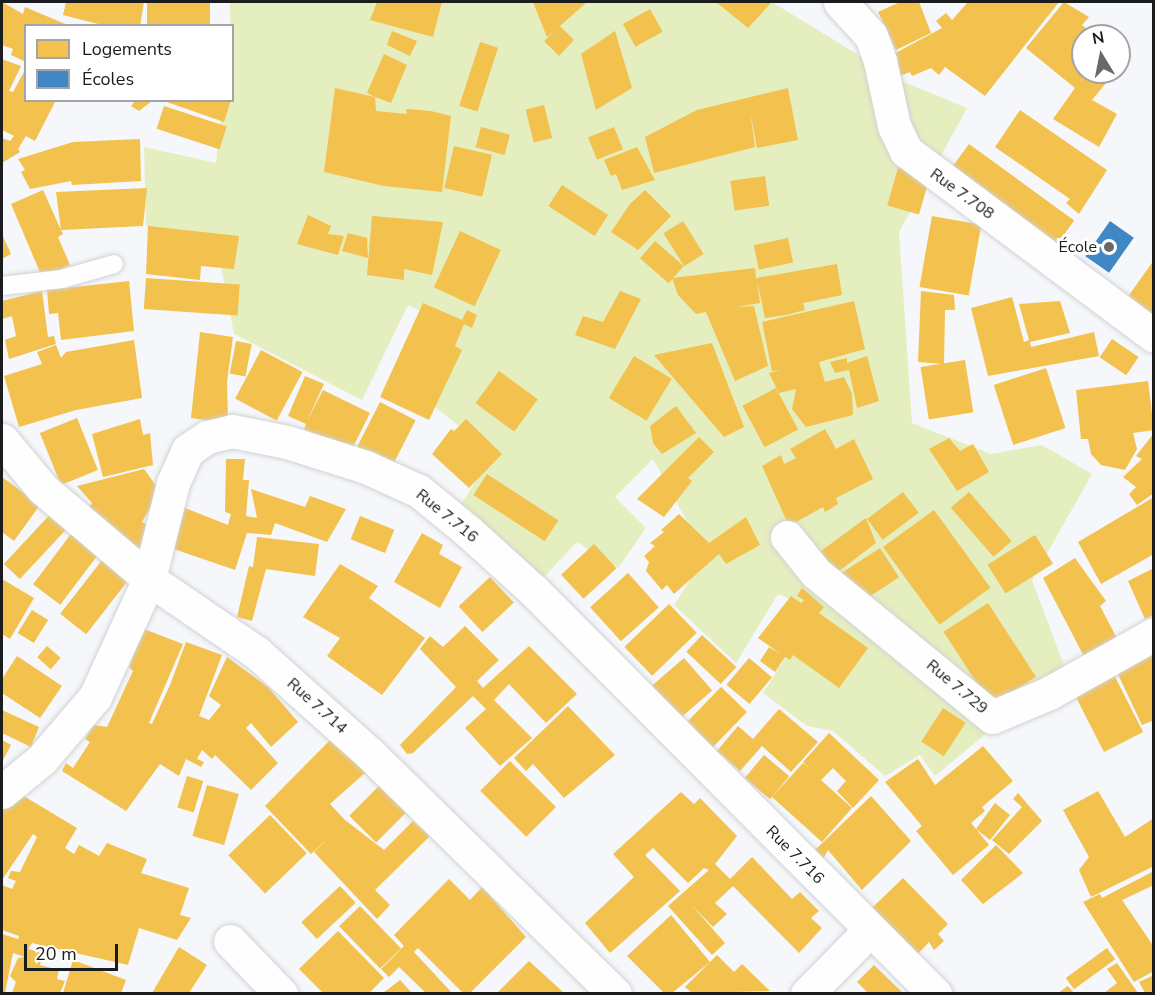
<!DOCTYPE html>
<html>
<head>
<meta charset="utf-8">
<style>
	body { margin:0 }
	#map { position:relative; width:1155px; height:995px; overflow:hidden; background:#f5f7fa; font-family:"Nunito Sans",sans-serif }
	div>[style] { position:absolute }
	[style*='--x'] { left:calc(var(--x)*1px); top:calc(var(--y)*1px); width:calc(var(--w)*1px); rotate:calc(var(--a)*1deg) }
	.green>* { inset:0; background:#e5eebf }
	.homes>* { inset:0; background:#f2c14e; transform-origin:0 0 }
	.schools>* { inset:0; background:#3f88c5; transform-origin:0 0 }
	.roads { filter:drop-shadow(0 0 2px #d0d2d4) drop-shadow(0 0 2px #d0d2d4) }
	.service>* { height:18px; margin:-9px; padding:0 9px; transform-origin:9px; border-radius:9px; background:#fefefe }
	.minor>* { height:33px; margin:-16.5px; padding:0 16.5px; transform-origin:16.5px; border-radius:16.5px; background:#fefefe }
	.dots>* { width:16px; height:16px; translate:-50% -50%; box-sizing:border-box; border:3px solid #fff; border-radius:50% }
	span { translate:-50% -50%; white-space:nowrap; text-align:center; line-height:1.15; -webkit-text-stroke:6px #fff; paint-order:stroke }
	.street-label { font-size:16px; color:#1a1c1d }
	.poi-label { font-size:16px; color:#1a1c1d }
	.right { translate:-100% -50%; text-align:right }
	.frame { position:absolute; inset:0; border:3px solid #1a1c1d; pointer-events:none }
	.legend { position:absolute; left:24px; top:24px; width:210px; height:78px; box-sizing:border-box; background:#fff; border:2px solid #a3a4a5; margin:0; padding:8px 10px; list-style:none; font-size:18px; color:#1a1c1d }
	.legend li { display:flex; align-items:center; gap:12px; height:30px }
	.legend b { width:30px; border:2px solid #a3a4a5 }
	.north { position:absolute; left:1071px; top:24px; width:60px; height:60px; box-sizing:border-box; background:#fff; border:2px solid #a3a4a5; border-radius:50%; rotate:350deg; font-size:16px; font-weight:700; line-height:24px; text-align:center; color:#1a1c1d }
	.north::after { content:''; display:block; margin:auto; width:21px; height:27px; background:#67696a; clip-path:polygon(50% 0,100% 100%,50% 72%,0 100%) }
	.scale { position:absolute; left:24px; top:944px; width:94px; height:27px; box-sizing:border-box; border:3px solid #1a1c1d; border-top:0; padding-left:8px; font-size:18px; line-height:21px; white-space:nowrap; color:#1a1c1d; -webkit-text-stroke:4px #fff; paint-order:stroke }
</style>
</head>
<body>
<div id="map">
	<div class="green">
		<i style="clip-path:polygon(230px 2px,772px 2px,899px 80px,967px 108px,899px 232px,912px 423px,991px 454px,1042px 445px,1092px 474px,1032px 580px,1065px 668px,935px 776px,920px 755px,885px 776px,833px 731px,807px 726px,763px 693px,816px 609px,778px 594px,736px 663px,674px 605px,706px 556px,653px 459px,615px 497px,646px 528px,618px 568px,577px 542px,540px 581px,453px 516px,494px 454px,430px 403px,456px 328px,408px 305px,362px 400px,234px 334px,216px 240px,146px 226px,144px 147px,216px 163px,222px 101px,232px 100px)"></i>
	</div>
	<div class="homes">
		<i style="clip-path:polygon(2px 2px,23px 14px,25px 7px,70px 26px,26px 26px,26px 62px,11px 55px,13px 49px,2px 45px)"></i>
		<i style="clip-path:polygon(66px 2px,144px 2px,140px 26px,106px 26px,63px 15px)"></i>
		<i style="left:147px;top:2px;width:63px;height:24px"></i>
		<i style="clip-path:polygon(377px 2px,442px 2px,433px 37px,370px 20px)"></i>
		<i style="clip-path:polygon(533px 2px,587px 2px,560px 26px,574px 40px,559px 56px,544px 41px,555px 31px,547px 37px)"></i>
		<i style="clip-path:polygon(716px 2px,772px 2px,748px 28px)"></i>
		<i style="clip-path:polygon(900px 2px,919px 2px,931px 33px,896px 50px,878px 12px)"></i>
		<i style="clip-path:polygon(968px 2px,1059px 2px,985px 96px,945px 67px,939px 75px,931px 68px,912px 76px,910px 72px,897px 77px,888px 57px,942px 28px,936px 21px,946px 13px,952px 20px)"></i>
		<i style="clip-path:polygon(1064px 2px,1089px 17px,1082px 25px,1095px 36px,1083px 36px,1083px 72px,1115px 72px,1092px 100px,1117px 114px,1099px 147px,1053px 119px,1075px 88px,1026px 48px)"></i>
		<i style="left:650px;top:9px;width:26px;height:31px;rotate:61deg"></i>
		<i style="clip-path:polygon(392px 31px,417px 41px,410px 56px,387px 45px)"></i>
		<i style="clip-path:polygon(615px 31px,632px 88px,596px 110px,581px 54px)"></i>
		<i style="left:480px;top:42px;width:19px;height:67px;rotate:18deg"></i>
		<i style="clip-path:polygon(384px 54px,407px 65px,391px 103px,375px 97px,376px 111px,407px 114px,406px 109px,431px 111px,451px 116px,442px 192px,384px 186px,324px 172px,335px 88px,375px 97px,367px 93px)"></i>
		<i style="clip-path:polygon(2px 59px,21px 66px,9px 91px,13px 92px,26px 68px,26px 100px,56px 100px,35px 141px,26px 136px,18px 149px,20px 152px,2px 163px,2px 138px,10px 141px,14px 136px,2px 130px)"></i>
		<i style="clip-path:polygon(788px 88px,798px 140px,757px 148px,750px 111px,755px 147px,654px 173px,645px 137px,697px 110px)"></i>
		<i style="clip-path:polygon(136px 100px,152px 100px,152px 101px,139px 111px,131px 106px)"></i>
		<i style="clip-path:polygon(161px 100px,231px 100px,224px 122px)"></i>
		<i style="left:544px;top:105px;width:34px;height:19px;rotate:76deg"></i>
		<i style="left:164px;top:106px;width:66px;height:24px;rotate:18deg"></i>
		<i style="clip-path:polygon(1020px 110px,1107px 170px,1079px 214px,1066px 203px,1070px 199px,995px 147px)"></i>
		<i style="left:481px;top:127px;width:30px;height:21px;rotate:15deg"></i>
		<i style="left:614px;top:127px;width:24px;height:28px;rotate:68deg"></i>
		<i style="clip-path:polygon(140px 139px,141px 181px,72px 185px,71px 181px,30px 189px,21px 172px,25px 170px,18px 159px,73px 142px)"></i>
		<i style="left:969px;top:144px;width:130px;height:31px;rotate:36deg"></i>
		<i style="left:454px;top:146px;width:39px;height:43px;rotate:13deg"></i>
		<i style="clip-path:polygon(637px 147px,655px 180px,622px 190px,616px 174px,611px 176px,604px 160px)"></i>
		<i style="left:898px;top:168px;width:33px;height:39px;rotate:16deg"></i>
		<i style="left:765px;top:176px;width:30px;height:35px;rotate:82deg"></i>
		<i style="left:562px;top:185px;width:55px;height:25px;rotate:33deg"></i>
		<i style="clip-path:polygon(147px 188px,143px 226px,61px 230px,63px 234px,58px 237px,70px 265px,42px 277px,11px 204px,43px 190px,61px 230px,56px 192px)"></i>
		<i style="clip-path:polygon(645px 190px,671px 216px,638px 250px,611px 232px,630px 204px)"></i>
		<i style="clip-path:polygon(308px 215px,331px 226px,328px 234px,344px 236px,338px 255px,297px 244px)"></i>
		<i style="clip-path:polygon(372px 216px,443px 222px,432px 275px,404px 269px,404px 280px,367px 275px)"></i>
		<i style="left:932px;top:216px;width:50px;height:72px;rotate:10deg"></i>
		<i style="left:683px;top:221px;width:39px;height:23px;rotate:58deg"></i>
		<i style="clip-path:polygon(148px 226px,239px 236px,234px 269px,201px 266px,200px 280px,146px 274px)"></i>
		<i style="left:460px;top:231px;width:45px;height:62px;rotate:25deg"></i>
		<i style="clip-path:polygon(348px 233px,367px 238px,368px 258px,342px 251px)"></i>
		<i style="clip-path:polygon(2px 234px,11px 254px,2px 259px)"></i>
		<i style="left:788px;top:238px;width:25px;height:35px;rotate:78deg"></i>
		<i style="left:655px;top:241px;width:38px;height:23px;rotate:41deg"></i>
		<i style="clip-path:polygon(1154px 260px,1154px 316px,1127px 298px)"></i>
		<i style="clip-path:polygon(837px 264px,842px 295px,803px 303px,805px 310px,786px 315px,765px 318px,757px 280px,760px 303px,736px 307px,754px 306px,768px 366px,735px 381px,706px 312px,696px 314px,678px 295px,672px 278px,755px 268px,756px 278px)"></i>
		<i style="left:146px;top:278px;width:94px;height:31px;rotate:4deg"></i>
		<i style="clip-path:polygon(129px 281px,134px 331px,61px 340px,58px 313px,49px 314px,47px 290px)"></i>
		<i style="clip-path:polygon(42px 291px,48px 337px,54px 336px,56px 344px,9px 359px,5px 340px,16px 336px,12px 316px,2px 319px,2px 301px)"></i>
		<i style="clip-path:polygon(620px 291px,641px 299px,615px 349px,575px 335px,583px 316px,603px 322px)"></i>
		<i style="clip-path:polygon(921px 291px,954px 295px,955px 310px,945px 310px,944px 364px,918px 362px)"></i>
		<i style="clip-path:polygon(1012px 297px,1024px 342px,1029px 340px,1019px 304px,1060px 301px,1070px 333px,1030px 342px,1031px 347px,1094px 332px,1099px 356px,988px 376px,971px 308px)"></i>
		<i style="clip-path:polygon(854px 301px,865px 349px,819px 362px,825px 382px,844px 377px,852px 394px,853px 415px,806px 427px,792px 409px,796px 389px,779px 393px,769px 373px,780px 370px,772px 371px,762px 322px)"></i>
		<i style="clip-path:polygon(423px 303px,462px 320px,467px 310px,477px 315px,472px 328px,464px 324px,455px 346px,462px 350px,429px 420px,380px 397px)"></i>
		<i style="clip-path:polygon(200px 332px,233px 337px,227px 382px,228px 423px,191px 418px)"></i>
		<i style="left:1112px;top:339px;width:32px;height:22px;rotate:34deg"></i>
		<i style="clip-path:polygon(134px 340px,142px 398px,76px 410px,19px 427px,4px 376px,42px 364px,37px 352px,56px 345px,61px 358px,66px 352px)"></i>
		<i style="left:236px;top:341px;width:16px;height:33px;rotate:11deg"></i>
		<i style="clip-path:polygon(712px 343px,744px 427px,724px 437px,654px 355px)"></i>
		<i style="left:261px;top:350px;width:47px;height:55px;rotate:28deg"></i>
		<i style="left:634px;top:356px;width:44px;height:49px;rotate:31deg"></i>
		<i style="clip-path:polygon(867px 356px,879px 401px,857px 408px,849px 370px,835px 373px,830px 362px,847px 358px,847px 363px)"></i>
		<i style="left:965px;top:360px;width:53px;height:45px;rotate:81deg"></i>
		<i style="left:1046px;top:368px;width:63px;height:55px;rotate:72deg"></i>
		<i style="left:499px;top:371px;width:48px;height:40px;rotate:36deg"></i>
		<i style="clip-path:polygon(305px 376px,324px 384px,307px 421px,323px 390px,370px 413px,350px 453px,304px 429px,306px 424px,288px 416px)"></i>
		<i style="clip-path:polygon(1148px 381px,1154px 430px,1133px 433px,1137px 449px,1125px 470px,1101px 465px,1091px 454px,1088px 439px,1081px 439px,1076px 390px)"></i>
		<i style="left:776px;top:388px;width:47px;height:38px;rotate:62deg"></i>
		<i style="left:380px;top:402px;width:40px;height:58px;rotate:27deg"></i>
		<i style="clip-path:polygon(676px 406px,696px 433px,662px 454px,653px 443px,650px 426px)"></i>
		<i style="left:77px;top:418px;width:56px;height:40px;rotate:68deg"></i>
		<i style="clip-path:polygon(140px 419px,143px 435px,150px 433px,153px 465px,103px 477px,92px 434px)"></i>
		<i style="clip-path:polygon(466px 419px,502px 454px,469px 488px,432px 454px,451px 429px,454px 431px)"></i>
		<i style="clip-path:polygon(825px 429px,836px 449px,854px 439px,873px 479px,836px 498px,838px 504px,825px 512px,823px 507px,789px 526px,762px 466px,781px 455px,784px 464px,796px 458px,790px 449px)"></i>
		<i style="clip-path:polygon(1154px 433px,1154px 493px,1137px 505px,1129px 494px,1136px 487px,1123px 477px,1142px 459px,1136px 456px)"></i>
		<i style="clip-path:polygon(699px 437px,714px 452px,688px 478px,692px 481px,664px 517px,637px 499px)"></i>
		<i style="clip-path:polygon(949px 438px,960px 451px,973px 444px,989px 472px,957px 491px,929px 449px)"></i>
		<i style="clip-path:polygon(226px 459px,245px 459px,243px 480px,249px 480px,246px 516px,257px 518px,251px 489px,305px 507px,310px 496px,346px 509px,327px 542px,275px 523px,271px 535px,247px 533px,235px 570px,171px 548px,185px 508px,228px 525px,231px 514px,225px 512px)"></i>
		<i style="clip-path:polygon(144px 469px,160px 491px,142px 522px,151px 527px,139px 551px,87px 510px,92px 503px,77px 486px)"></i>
		<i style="left:487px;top:474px;width:85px;height:25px;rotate:33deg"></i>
		<i style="clip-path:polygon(2px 477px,40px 505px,14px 541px,2px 532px)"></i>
		<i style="left:903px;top:492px;width:26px;height:45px;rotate:53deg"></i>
		<i style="left:969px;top:492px;width:65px;height:24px;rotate:49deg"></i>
		<i style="clip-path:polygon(1154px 497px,1154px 554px,1101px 584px,1078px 542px)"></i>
		<i style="left:57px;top:507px;width:22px;height:78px;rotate:43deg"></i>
		<i style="left:934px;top:510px;width:96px;height:63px;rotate:54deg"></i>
		<i style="clip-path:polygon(679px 514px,709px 543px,746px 517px,760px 545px,726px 564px,719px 554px,674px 594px,667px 585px,662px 590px,646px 571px,649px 562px,644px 556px,655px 546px,650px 543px,664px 532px,661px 530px)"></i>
		<i style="left:360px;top:516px;width:37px;height:25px;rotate:22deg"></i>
		<i style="clip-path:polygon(866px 518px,876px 543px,835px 574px,821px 551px)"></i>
		<i style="left:74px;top:530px;width:34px;height:68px;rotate:37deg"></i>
		<i style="clip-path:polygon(422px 533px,443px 545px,439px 554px,462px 567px,440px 608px,394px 582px)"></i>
		<i style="left:1035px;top:535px;width:34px;height:56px;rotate:58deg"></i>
		<i style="clip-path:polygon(257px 537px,319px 544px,315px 576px,266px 569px,252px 621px,237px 617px,249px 566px,253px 567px)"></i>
		<i style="left:594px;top:544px;width:33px;height:45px;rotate:47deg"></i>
		<i style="left:880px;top:548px;width:35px;height:54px;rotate:57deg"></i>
		<i style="left:110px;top:550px;width:33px;height:81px;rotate:38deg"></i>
		<i style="clip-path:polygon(1075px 558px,1106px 601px,1100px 606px,1120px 644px,1087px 662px,1043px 578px)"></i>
		<i style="clip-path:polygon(340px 564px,378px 586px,369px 598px,425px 638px,382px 695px,327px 656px,340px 638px,303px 617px)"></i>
		<i style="clip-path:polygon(1154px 568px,1154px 615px,1145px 619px,1128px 581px)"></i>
		<i style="left:628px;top:573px;width:46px;height:51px;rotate:48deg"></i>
		<i style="left:490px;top:577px;width:35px;height:43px;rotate:47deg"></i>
		<i style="clip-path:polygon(2px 579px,34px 598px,10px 639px,2px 634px)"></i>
		<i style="clip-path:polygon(802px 588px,824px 607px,819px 613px,868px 648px,839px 688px,793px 655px,790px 660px,785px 657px,775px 672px,760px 661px,769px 647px,782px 655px,758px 638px,791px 596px,801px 603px,804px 600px,797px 596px)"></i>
		<i style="left:988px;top:603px;width:88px;height:53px;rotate:57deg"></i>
		<i style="left:669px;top:604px;width:40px;height:62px;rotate:46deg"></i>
		<i style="left:32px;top:610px;width:19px;height:27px;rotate:32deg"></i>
		<i style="clip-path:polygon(465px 626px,499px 660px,477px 681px,483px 688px,529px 646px,577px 694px,546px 723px,509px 684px,494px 700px,532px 738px,500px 766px,465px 728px,486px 709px,473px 696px,413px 753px,407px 754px,400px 745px,456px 687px,420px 649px,430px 636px,443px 647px)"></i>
		<i style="clip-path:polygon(144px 629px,183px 644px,149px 723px,152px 724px,170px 685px,186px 642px,222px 655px,199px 716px,209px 720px,221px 705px,209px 696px,227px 657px,268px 687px,298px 722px,271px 747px,251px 723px,246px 728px,278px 763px,251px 790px,215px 755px,212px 759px,202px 750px,197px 759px,204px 762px,201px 767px,186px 759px,179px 776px,160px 764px,126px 811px,62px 771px,66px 763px,73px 768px,90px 742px,85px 739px,94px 725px,107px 727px,133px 671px,129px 667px)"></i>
		<i style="left:702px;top:635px;width:47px;height:23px;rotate:43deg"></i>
		<i style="left:47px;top:646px;width:18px;height:15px;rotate:41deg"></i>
		<i style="clip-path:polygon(1154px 650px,1154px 720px,1142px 725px,1115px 668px)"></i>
		<i style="clip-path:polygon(17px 656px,62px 686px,40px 718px,2px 693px,2px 679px)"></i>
		<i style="left:684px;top:658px;width:43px;height:44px;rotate:49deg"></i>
		<i style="left:749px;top:658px;width:30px;height:35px;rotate:40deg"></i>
		<i style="left:1110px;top:667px;width:73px;height:44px;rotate:63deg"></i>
		<i style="left:721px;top:687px;width:36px;height:50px;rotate:44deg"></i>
		<i style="clip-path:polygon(568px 706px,615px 755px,564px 798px,533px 764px,526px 771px,514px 758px)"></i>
		<i style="left:943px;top:708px;width:27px;height:40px;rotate:33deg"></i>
		<i style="clip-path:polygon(779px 709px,818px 742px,791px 772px,762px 746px,740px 771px,717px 751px,738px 726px,753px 739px)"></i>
		<i style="clip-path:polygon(2px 710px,39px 727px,31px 747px,2px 733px)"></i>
		<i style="clip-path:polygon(829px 733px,879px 780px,853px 808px,837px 791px,846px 781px,833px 768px,821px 780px,852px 808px,822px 842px,772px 797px,803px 763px,810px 769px,803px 762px)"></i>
		<i style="clip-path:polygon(333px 737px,366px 772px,330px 804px,345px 820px,384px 850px,413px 821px,430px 836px,375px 890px,390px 905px,377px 919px,314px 852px,328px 838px,311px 854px,265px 806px)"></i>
		<i style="clip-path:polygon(2px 740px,11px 745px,2px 762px)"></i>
		<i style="clip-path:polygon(983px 746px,1013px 781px,982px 807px,985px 811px,971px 823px,976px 829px,995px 803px,1010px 815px,990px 840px,976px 829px,989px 845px,953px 875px,916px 831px,922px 826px,885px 782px,918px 759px,935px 785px)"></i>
		<i style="left:764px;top:755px;width:33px;height:30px;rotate:40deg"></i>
		<i style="left:510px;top:761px;width:65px;height:42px;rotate:45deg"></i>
		<i style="left:187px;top:776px;width:17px;height:33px;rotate:17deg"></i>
		<i style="left:207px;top:785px;width:33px;height:53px;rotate:16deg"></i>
		<i style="left:379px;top:786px;width:38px;height:42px;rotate:45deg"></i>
		<i style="clip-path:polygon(1098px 791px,1125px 837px,1154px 818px,1154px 866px,1091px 897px,1079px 870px,1089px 857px,1063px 810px)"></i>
		<i style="clip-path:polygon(17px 792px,77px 828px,65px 848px,74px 854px,79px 845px,99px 856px,107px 843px,147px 859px,141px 873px,189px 888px,180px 915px,191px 918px,177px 940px,139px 928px,128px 965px,32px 943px,28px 949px,43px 953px,40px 965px,59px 970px,57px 979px,65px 981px,60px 993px,12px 993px,16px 982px,10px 976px,18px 958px,25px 957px,13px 953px,5px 993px,2px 993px,2px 934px,18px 939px,19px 936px,2px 930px,2px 885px,12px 889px,16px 881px,8px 878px,11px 871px,20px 872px,37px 837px,33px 834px,2px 880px,2px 810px)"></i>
		<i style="clip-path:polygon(681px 792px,694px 804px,700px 798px,737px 836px,715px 864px,730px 879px,752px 857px,792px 899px,800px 892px,819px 911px,811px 918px,822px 928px,799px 953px,733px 886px,715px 903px,727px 914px,713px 927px,690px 903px,725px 943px,712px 955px,668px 906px,709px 870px,704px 868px,688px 883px,653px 848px,645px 855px,680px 891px,610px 953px,585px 923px,634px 877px,613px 854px)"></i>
		<i style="clip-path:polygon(1018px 793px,1042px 821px,1009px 854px,992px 840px,1022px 807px,1013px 799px)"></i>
		<i style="clip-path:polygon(871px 796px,911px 841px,862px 890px,828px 850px,823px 859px,815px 850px)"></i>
		<i style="left:270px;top:815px;width:53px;height:58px;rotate:46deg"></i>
		<i style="clip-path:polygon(996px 845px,1023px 873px,983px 904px,961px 880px)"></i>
		<i style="clip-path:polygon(1154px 871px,1154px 885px,1122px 900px,1154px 947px,1154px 971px,1134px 982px,1083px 902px,1100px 894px,1102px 898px)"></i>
		<i style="clip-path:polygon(903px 878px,948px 924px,938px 934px,944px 941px,934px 950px,929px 942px,916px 956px,870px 910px)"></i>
		<i style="clip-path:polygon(449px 879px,470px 900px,482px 887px,526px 937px,470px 993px,463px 993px,418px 948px,414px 952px,452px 993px,426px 993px,399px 967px,389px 977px,381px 969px,404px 946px,394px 935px)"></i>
		<i style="left:340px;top:886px;width:23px;height:53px;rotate:47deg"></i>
		<i style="left:360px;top:906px;width:59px;height:29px;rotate:46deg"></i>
		<i style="clip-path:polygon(671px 915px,710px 962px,672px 993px,664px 993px,627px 956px)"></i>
		<i style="clip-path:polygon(338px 931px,384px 978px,369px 993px,323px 993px,299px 969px)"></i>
		<i style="clip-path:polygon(179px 947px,207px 965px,189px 993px,152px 993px)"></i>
		<i style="left:1107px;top:948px;width:14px;height:51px;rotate:54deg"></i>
		<i style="clip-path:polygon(717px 955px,734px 972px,742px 964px,770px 991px,692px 993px,685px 987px)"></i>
		<i style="clip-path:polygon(73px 960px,126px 980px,121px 993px,63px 993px)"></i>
		<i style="clip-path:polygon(529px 961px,564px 993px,497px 993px)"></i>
		<i style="clip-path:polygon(1117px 963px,1138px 993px,1104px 993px,1117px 983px,1107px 969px)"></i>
		<i style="clip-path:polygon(874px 965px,903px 993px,868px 993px,857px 982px)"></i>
		<i style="clip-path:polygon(1154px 975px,1154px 993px,1145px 993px,1139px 982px)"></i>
		<i style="clip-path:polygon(400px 980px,412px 993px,383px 993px)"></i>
		<i style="clip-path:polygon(1068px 986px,1074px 993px,1058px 993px)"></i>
	</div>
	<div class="schools">
		<i style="left:1110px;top:221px;width:29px;height:43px;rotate:35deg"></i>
	</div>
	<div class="roads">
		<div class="service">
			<i style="--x:2;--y:286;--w:60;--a:-6.7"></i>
			<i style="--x:62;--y:279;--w:54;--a:-16.1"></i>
		</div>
		<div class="minor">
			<i style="--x:840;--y:2;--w:46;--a:47.6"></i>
			<i style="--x:871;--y:36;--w:27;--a:70"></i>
			<i style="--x:880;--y:61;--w:66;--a:77.8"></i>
			<i style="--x:894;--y:126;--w:28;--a:64"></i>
			<i style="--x:906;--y:151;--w:309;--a:36.7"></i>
			<i style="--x:2;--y:440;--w:64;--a:50.1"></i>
			<i style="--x:43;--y:489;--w:139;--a:40.3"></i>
			<i style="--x:149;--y:579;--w:131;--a:34.4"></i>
			<i style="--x:257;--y:653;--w:152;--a:41.8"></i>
			<i style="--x:370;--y:754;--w:343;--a:44.4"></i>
			<i style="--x:787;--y:537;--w:46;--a:51.1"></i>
			<i style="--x:816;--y:573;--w:227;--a:39.3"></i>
			<i style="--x:992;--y:717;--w:62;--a:-22.8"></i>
			<i style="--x:1049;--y:693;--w:120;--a:-29.3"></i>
			<i style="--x:2;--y:792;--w:52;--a:-39.5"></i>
			<i style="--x:42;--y:759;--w:82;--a:-49.5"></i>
			<i style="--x:95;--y:697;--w:130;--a:-65.4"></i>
			<i style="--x:149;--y:579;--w:99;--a:-76"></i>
			<i style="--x:173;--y:483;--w:36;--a:-66"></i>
			<i style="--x:188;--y:450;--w:23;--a:-34"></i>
			<i style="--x:207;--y:437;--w:26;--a:-13"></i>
			<i style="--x:232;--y:431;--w:56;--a:11.3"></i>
			<i style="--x:287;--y:442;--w:83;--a:17.6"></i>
			<i style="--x:366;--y:467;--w:58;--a:24.4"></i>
			<i style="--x:419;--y:491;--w:65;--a:39.4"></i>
			<i style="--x:469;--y:532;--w:88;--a:42.2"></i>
			<i style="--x:534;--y:591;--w:569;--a:45.14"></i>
			<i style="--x:230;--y:941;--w:74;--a:46.1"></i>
			<i style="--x:807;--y:994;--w:90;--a:-45.5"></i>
		</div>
	</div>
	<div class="dots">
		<i style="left:1109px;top:247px;background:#67696a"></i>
	</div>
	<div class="street-label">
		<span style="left:962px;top:194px;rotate:36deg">Rue 7.708</span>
		<span style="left:447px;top:516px;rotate:39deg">Rue 7.716</span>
		<span style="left:957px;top:687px;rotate:40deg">Rue 7.729</span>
		<span style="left:317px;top:706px;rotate:42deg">Rue 7.714</span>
		<span style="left:795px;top:855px;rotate:45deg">Rue 7.716</span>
	</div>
	<div class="poi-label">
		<span class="right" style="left:1097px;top:247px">École</span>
	</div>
	<div class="frame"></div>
	<ul class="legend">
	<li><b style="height:16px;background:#f2c14e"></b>Logements</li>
	<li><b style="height:16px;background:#3f88c5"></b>Écoles</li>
	</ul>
	<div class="north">N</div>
	<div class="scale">20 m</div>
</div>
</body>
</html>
